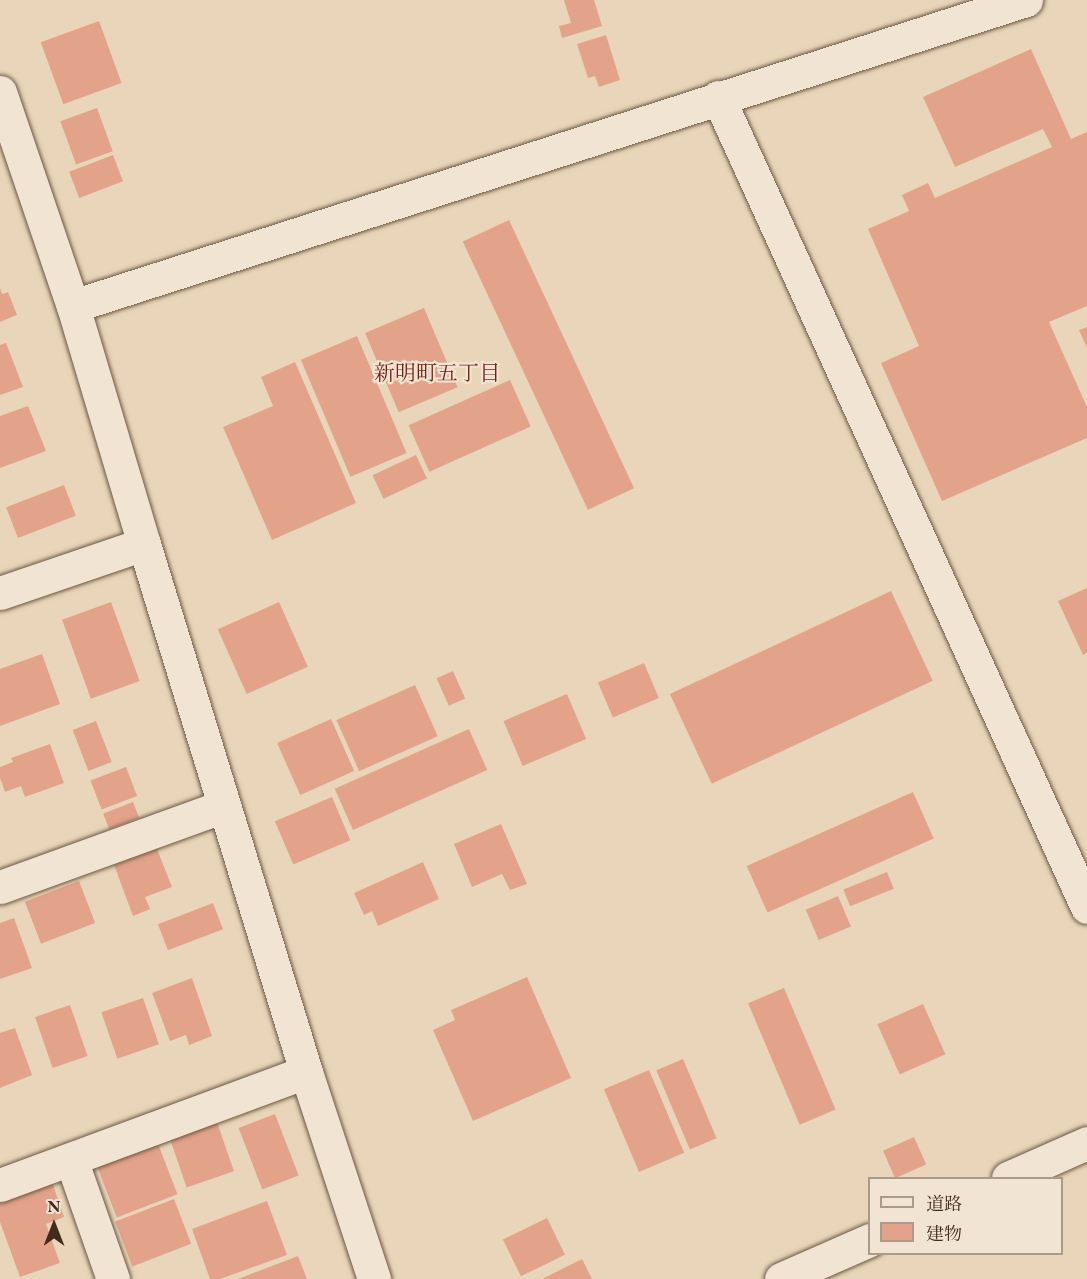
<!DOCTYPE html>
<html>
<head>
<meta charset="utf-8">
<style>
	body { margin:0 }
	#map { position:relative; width:1087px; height:1279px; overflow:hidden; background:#e9d6ba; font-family:"EB Garamond","Noto Serif JP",serif }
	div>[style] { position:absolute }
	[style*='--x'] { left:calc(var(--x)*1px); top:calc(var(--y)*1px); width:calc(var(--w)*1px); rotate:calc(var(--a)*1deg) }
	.building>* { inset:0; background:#e3a38b; transform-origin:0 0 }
	.roads { filter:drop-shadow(0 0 2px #6c5643) drop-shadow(0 0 2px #6c5643) }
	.street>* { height:33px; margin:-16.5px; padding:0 16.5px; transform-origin:16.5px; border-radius:16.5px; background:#f1e4d2 }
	span { translate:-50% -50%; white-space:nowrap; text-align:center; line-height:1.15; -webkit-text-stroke:4.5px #f1e4d2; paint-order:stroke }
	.neighbourhood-label { font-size:21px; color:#7a1f14 }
	.legend { position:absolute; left:868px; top:1177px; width:195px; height:78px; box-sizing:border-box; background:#f1e4d2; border:2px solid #ab9a89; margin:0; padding:8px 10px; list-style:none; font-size:18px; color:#432b1b }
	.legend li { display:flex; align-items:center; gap:12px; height:30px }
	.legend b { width:30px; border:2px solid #ab9a89 }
	.north { position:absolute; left:24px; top:1195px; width:60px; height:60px; -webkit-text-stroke:4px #f1e4d2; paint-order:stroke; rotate:0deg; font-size:16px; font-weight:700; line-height:24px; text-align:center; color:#432b1b }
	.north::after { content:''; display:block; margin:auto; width:21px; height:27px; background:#432b1b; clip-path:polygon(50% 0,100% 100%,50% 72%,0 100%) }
</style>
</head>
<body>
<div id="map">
	<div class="building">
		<i style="clip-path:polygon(564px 0,594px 0,602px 26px,562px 38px,559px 26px,571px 23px)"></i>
		<i style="left:99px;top:21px;width:66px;height:62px;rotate:70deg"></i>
		<i style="clip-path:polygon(606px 35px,620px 80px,599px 87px,595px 76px,588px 78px,577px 44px)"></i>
		<i style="clip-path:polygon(1031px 49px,1071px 139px,1087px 132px,1087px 306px,1049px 322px,1087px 407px,1087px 438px,942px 501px,881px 363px,919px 346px,868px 229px,909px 211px,902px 195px,928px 183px,935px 198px,1052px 147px,1043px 129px,955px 167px,923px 97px)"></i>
		<i style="left:97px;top:108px;width:46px;height:39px;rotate:70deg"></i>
		<i style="left:113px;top:155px;width:28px;height:47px;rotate:69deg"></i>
		<i style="left:509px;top:220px;width:296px;height:51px;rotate:65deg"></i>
		<i style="clip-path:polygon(0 288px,2px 294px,8px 292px,17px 315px,0 322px)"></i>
		<i style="left:424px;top:308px;width:86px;height:64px;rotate:67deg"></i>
		<i style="clip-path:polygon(1087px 327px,1087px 348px,1079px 330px)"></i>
		<i style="left:357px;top:336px;width:127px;height:61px;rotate:67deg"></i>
		<i style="clip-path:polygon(6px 343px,23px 387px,0 395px,0 345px)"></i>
		<i style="clip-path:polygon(295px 362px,356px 503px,272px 540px,223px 427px,273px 406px,261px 377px)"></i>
		<i style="left:510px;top:380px;width:51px;height:111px;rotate:66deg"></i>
		<i style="clip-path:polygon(28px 406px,46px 451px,0 468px,0 416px)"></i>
		<i style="left:416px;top:455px;width:26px;height:48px;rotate:65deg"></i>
		<i style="left:64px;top:485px;width:33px;height:62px;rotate:69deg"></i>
		<i style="clip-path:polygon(1087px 588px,1087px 653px,1083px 655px,1058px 601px)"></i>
		<i style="left:891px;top:591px;width:99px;height:244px;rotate:65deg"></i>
		<i style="left:111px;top:602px;width:84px;height:52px;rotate:70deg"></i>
		<i style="left:279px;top:602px;width:71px;height:67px;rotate:66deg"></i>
		<i style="clip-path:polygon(42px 654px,60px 704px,0 726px,0 669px)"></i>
		<i style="left:644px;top:663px;width:38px;height:50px;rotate:67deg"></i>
		<i style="left:453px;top:671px;width:30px;height:18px;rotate:66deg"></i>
		<i style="left:415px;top:685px;width:56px;height:86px;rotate:66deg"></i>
		<i style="left:567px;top:694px;width:49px;height:69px;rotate:67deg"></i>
		<i style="left:331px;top:719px;width:57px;height:59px;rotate:66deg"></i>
		<i style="left:96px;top:721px;width:44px;height:25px;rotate:69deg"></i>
		<i style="left:469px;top:729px;width:45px;height:147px;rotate:66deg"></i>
		<i style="clip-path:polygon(50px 744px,64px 783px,25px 797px,21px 786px,5px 792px,0 778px,0 767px,13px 762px,11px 758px)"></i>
		<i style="left:126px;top:767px;width:31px;height:38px;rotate:69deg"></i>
		<i style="left:913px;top:792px;width:51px;height:182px;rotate:66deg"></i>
		<i style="left:332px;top:797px;width:47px;height:62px;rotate:67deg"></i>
		<i style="left:133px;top:802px;width:17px;height:32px;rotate:69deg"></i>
		<i style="clip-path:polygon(501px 824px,527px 884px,510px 890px,502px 874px,472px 887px,454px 844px)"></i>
		<i style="clip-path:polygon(157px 849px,172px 887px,145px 897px,150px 909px,133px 916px,114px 865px)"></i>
		<i style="clip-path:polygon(423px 862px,439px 899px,378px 926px,372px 911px,364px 915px,354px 893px)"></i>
		<i style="left:887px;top:872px;width:18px;height:47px;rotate:68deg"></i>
		<i style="left:79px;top:881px;width:45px;height:58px;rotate:69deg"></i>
		<i style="left:838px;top:896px;width:33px;height:35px;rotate:67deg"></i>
		<i style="left:213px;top:903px;width:28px;height:59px;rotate:69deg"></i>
		<i style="clip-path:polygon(14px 918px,32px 968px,0 979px,0 923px)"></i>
		<i style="clip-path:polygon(527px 977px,571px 1078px,473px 1121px,433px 1030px,455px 1020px,451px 1010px)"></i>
		<i style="clip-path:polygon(192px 978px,212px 1036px,189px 1045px,186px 1035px,170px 1041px,152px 993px)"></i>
		<i style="left:784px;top:988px;width:132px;height:39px;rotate:67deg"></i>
		<i style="left:143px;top:998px;width:49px;height:44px;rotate:71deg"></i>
		<i style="left:923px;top:1004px;width:55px;height:50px;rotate:66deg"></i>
		<i style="left:70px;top:1005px;width:54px;height:37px;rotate:71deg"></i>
		<i style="clip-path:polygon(15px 1028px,32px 1075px,0 1088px,0 1033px)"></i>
		<i style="left:683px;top:1059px;width:86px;height:29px;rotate:67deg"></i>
		<i style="left:649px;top:1070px;width:90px;height:49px;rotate:67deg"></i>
		<i style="left:275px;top:1114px;width:66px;height:39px;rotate:69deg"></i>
		<i style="left:217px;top:1122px;width:52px;height:50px;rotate:71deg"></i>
		<i style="left:914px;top:1137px;width:30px;height:34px;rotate:66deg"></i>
		<i style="left:157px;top:1141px;width:57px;height:65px;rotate:69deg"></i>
		<i style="clip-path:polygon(52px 1182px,64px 1217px,46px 1224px,60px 1263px,20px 1277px,0 1222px,0 1201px)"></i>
		<i style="left:174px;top:1199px;width:48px;height:63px;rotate:69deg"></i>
		<i style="clip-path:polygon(267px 1201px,287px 1255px,220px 1279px,210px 1279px,192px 1229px)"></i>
		<i style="left:547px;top:1218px;width:41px;height:49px;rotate:64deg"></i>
		<i style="clip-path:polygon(298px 1256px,307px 1279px,238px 1279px)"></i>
		<i style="clip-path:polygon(582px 1259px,592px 1279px,542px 1279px)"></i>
	</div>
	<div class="roads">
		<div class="street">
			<i style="--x:0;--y:92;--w:226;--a:71.2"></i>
			<i style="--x:73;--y:306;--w:248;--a:73.4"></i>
			<i style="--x:144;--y:544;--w:552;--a:72.94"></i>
			<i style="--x:306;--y:1072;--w:218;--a:71.8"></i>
			<i style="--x:718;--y:97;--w:890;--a:65.51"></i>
			<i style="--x:73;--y:306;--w:1001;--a:-17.8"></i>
			<i style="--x:0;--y:593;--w:152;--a:-18.8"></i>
			<i style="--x:0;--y:887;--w:238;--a:-19.9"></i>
			<i style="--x:71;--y:1159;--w:127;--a:70.7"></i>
			<i style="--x:1008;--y:1178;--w:86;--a:-23.9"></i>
			<i style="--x:0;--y:1185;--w:326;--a:-20.3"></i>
			<i style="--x:781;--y:1279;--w:97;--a:-23.7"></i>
		</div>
	</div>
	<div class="neighbourhood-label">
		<span style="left:437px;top:373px">新明町五丁目</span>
	</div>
	<ul class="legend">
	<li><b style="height:8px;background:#f1e4d2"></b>道路</li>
	<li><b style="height:16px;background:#e3a38b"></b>建物</li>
	</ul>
	<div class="north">N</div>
</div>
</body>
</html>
